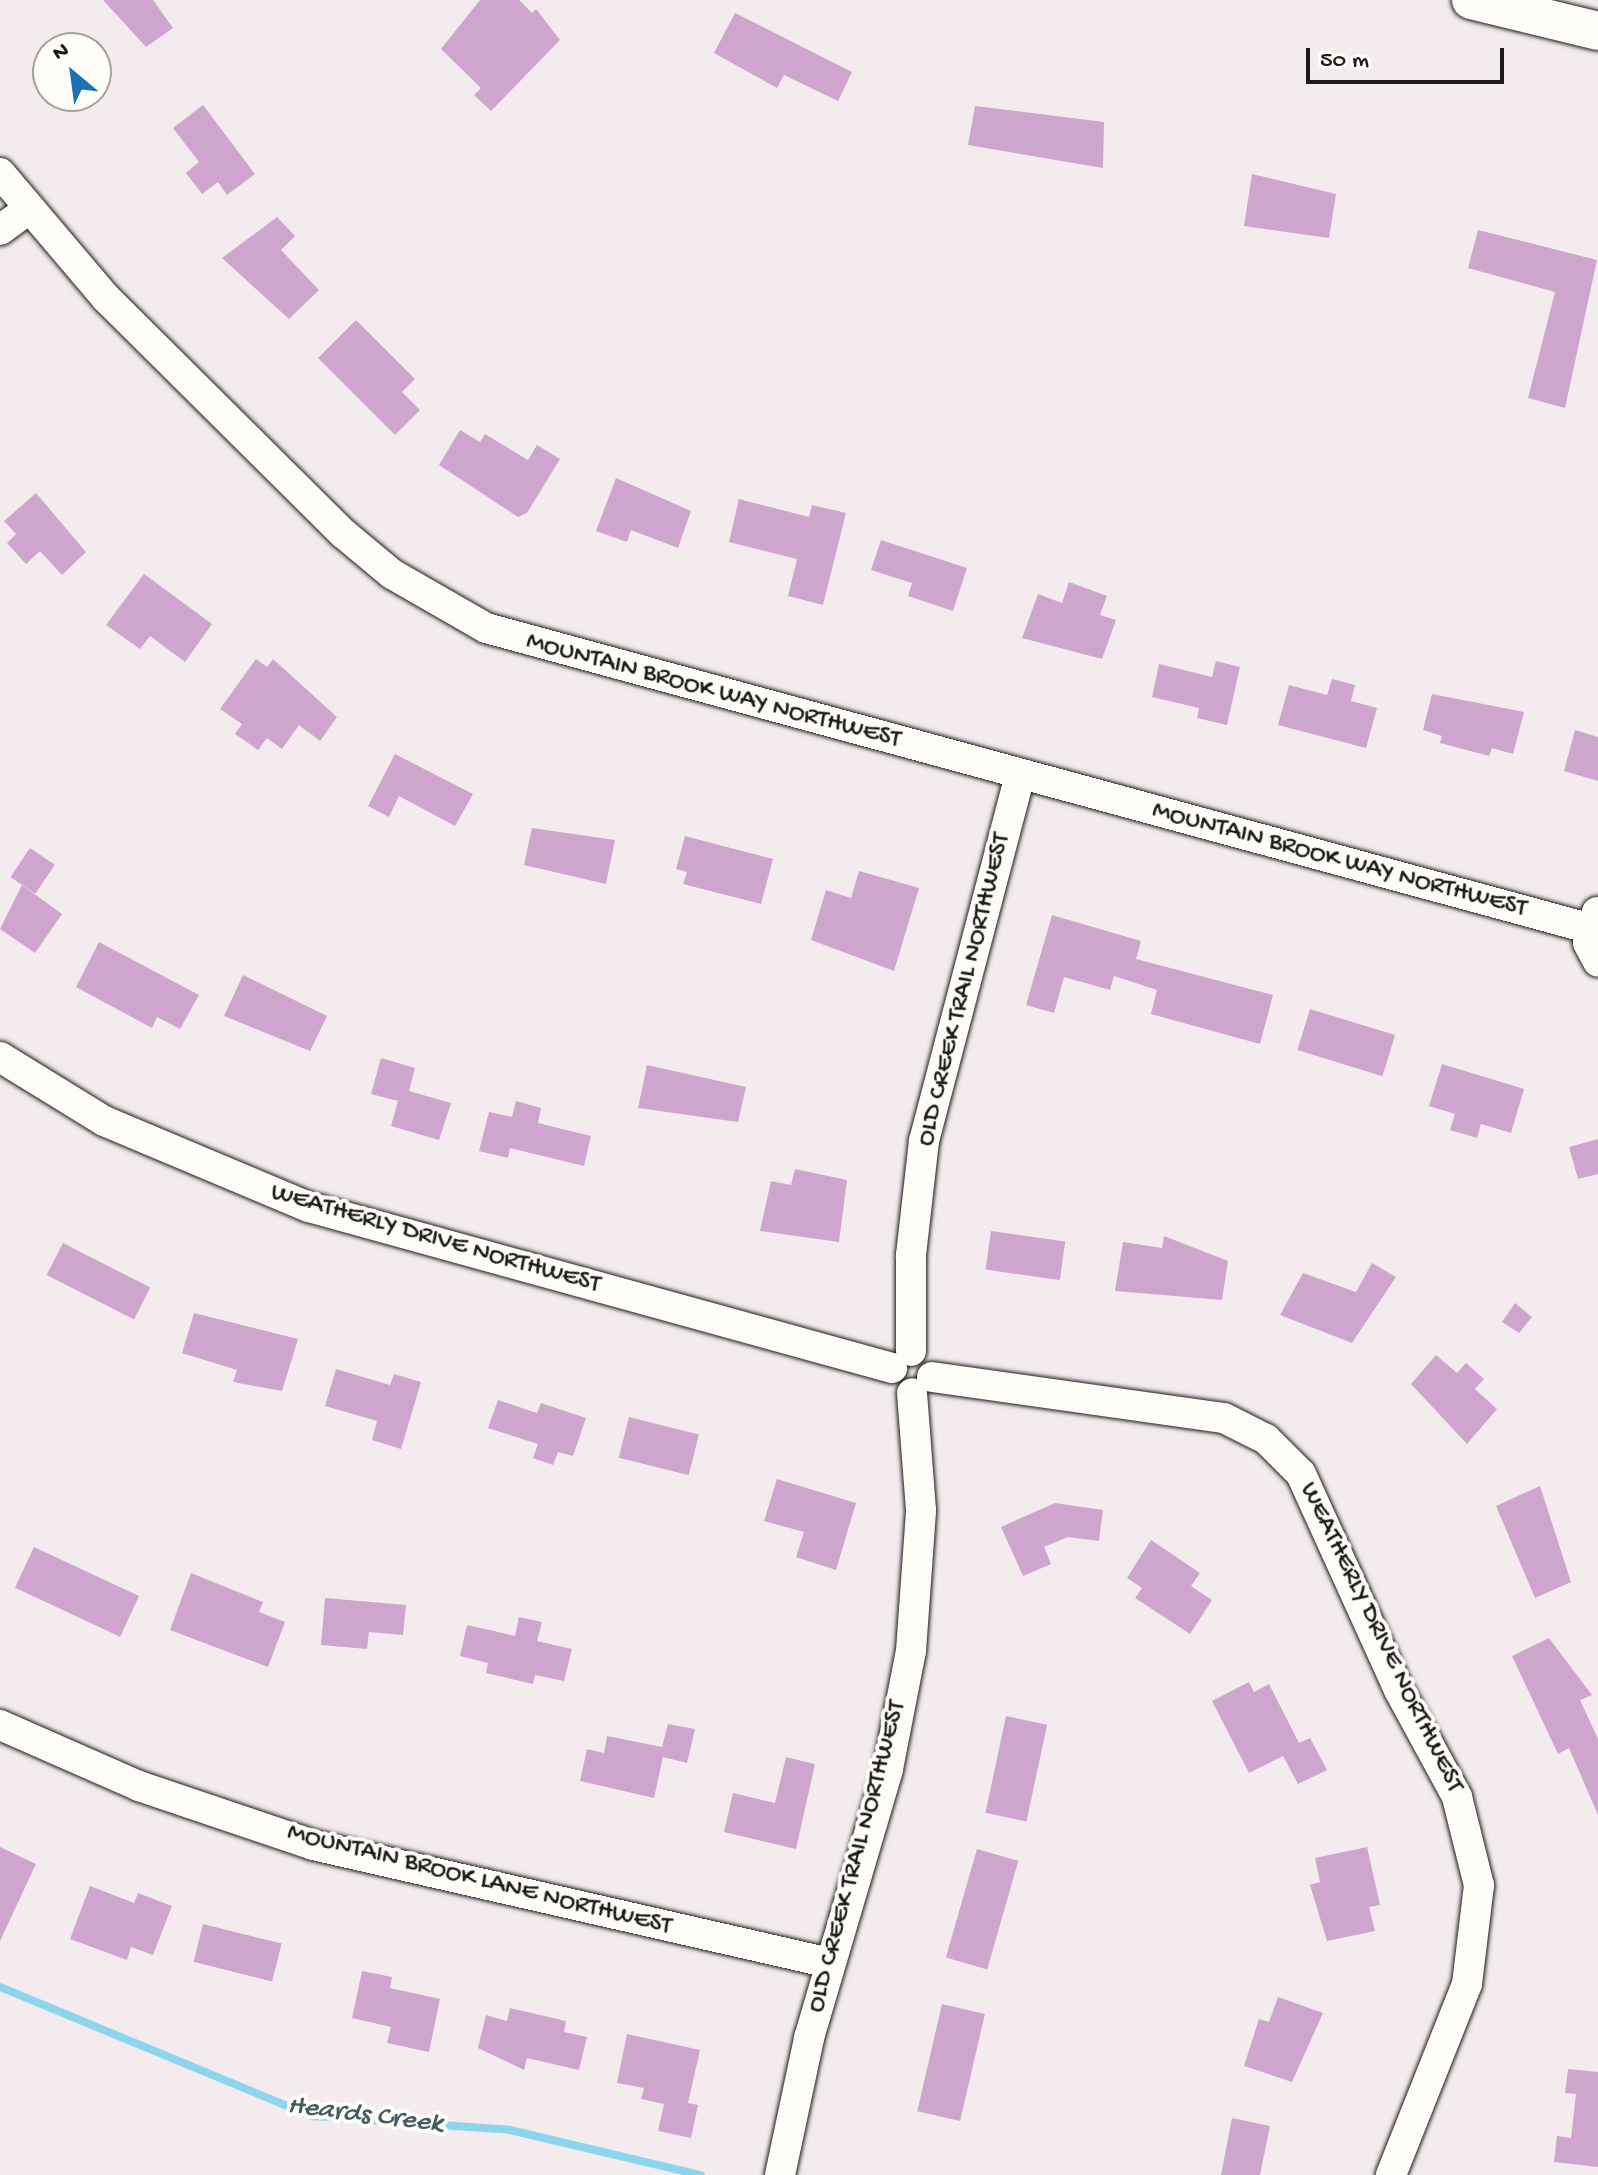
<!DOCTYPE html>
<html>
<head>
<meta charset="utf-8">
<style>
	body { margin:0 }
	#map { position:relative; width:1598px; height:2175px; overflow:hidden; background:#f4ebef; font-family:"Gochi Hand",sans-serif }
	div>[style] { position:absolute }
	[style*='--x'] { left:calc(var(--x)*1px); top:calc(var(--y)*1px); width:calc(var(--w)*1px); rotate:calc(var(--a)*1deg) }
	.stream>* { height:8px; margin:-4px; padding:0 4px; transform-origin:4px; border-radius:4px; background:#8cd5ed }
	.building>* { inset:0; background:#cea6cd; transform-origin:0 0 }
	.roads { filter:drop-shadow(0 0 2px #1c1c1c) drop-shadow(0 0 2px #1c1c1c) }
	.minor>* { height:30px; margin:-15px; padding:0 15px; transform-origin:15px; border-radius:15px; background:#fdfcf7 }
	.tertiary>* { height:38px; margin:-19px; padding:0 19px; transform-origin:19px; border-radius:19px; background:#fdfcf7 }
	span { translate:-50% -50%; white-space:nowrap; text-align:center; line-height:1.15; -webkit-text-stroke:8px #fdfcf7; paint-order:stroke }
	.street-label { font-size:26px; color:#1c1c1c }
	.water-label { font-size:28px; color:#435d65; font-style:italic }
	.north { position:absolute; left:32px; top:32px; width:80px; height:80px; box-sizing:border-box; background:#fdfcf7; border:2px solid #a3a29f; border-radius:50%; rotate:331deg; font-size:22px; font-weight:700; line-height:32px; text-align:center; color:#1c1c1c }
	.north::after { content:''; display:block; margin:auto; width:28px; height:36px; background:#1f6fb2; clip-path:polygon(50% 0,100% 100%,50% 72%,0 100%) }
	.scale { position:absolute; left:1306px; top:48px; width:198px; height:36px; box-sizing:border-box; border:4px solid #1c1c1c; border-top:0; padding-left:10px; font-size:24px; line-height:28px; white-space:nowrap; color:#1c1c1c; -webkit-text-stroke:6px #fdfcf7; paint-order:stroke }
</style>
</head>
<body>
<div id="map">
	<div class="stream">
		<i style="--x:0;--y:1987;--w:338;--a:22.5"></i>
		<i style="--x:312;--y:2116;--w:198;--a:4"></i>
		<i style="--x:510;--y:2130;--w:196;--a:13.3"></i>
	</div>
	<div class="building">
		<i style="clip-path:polygon(103px 0,153px 0,173px 28px,146px 47px)"></i>
		<i style="clip-path:polygon(480px 0,519px 0,532px 13px,536px 9px,560px 40px,491px 111px,474px 95px,481px 88px,441px 49px)"></i>
		<i style="clip-path:polygon(735px 13px,852px 72px,838px 101px,784px 75px,777px 88px,714px 53px)"></i>
		<i style="clip-path:polygon(203px 105px,255px 174px,227px 195px,218px 182px,202px 194px,186px 173px,199px 162px,173px 128px)"></i>
		<i style="clip-path:polygon(975px 106px,1104px 122px,1103px 168px,968px 145px)"></i>
		<i style="clip-path:polygon(1252px 174px,1336px 194px,1329px 238px,1244px 226px)"></i>
		<i style="clip-path:polygon(277px 217px,295px 236px,281px 250px,319px 290px,289px 319px,222px 258px)"></i>
		<i style="clip-path:polygon(1478px 230px,1597px 260px,1565px 408px,1528px 398px,1555px 292px,1468px 268px)"></i>
		<i style="clip-path:polygon(356px 320px,415px 379px,402px 392px,420px 410px,395px 435px,318px 358px)"></i>
		<i style="clip-path:polygon(460px 430px,480px 442px,485px 434px,528px 460px,537px 445px,560px 459px,527px 513px,518px 517px,439px 465px)"></i>
		<i style="clip-path:polygon(616px 478px,691px 511px,678px 548px,631px 530px,627px 542px,596px 531px)"></i>
		<i style="clip-path:polygon(36px 493px,86px 552px,62px 575px,40px 551px,26px 564px,7px 543px,16px 534px,4px 521px)"></i>
		<i style="clip-path:polygon(739px 499px,809px 517px,812px 505px,846px 513px,823px 605px,788px 596px,797px 559px,729px 542px)"></i>
		<i style="clip-path:polygon(881px 540px,967px 568px,953px 611px,908px 596px,912px 583px,871px 570px)"></i>
		<i style="clip-path:polygon(144px 574px,212px 624px,185px 662px,150px 636px,140px 649px,106px 625px)"></i>
		<i style="clip-path:polygon(1069px 582px,1107px 596px,1100px 615px,1116px 620px,1102px 659px,1022px 638px,1038px 594px,1062px 603px)"></i>
		<i style="clip-path:polygon(256px 659px,267px 667px,273px 659px,337px 717px,320px 741px,299px 725px,282px 749px,267px 738px,258px 750px,235px 734px,242px 724px,220px 709px)"></i>
		<i style="clip-path:polygon(1216px 661px,1240px 667px,1227px 725px,1197px 718px,1199px 708px,1152px 697px,1159px 664px,1212px 677px)"></i>
		<i style="clip-path:polygon(1332px 679px,1355px 685px,1351px 701px,1377px 708px,1366px 748px,1278px 725px,1289px 685px,1327px 695px)"></i>
		<i style="clip-path:polygon(1432px 694px,1524px 712px,1513px 754px,1492px 748px,1489px 756px,1440px 743px,1442px 736px,1423px 730px)"></i>
		<i style="clip-path:polygon(1575px 730px,1598px 737px,1598px 781px,1564px 771px)"></i>
		<i style="clip-path:polygon(395px 754px,473px 794px,455px 826px,399px 796px,389px 817px,368px 806px)"></i>
		<i style="clip-path:polygon(532px 828px,615px 840px,606px 884px,524px 865px)"></i>
		<i style="clip-path:polygon(685px 836px,773px 859px,761px 904px,683px 884px,687px 872px,676px 869px)"></i>
		<i style="left:30px;top:848px;width:30px;height:35px;rotate:34deg"></i>
		<i style="clip-path:polygon(859px 871px,919px 888px,894px 971px,811px 940px,826px 890px,851px 898px)"></i>
		<i style="clip-path:polygon(22px 885px,62px 914px,35px 953px,0 929px)"></i>
		<i style="clip-path:polygon(1052px 915px,1141px 941px,1136px 959px,1273px 995px,1260px 1044px,1151px 1014px,1157px 990px,1114px 976px,1110px 990px,1064px 977px,1054px 1013px,1026px 1005px)"></i>
		<i style="clip-path:polygon(99px 942px,199px 995px,180px 1029px,157px 1017px,152px 1028px,76px 987px)"></i>
		<i style="clip-path:polygon(243px 975px,327px 1016px,310px 1051px,224px 1016px)"></i>
		<i style="left:1310px;top:1009px;width:89px;height:43px;rotate:17deg"></i>
		<i style="clip-path:polygon(381px 1058px,415px 1068px,409px 1091px,451px 1103px,439px 1140px,391px 1126px,398px 1101px,371px 1094px)"></i>
		<i style="clip-path:polygon(1442px 1064px,1524px 1089px,1511px 1133px,1481px 1124px,1477px 1138px,1450px 1130px,1455px 1114px,1429px 1106px)"></i>
		<i style="clip-path:polygon(647px 1065px,746px 1087px,738px 1122px,638px 1108px)"></i>
		<i style="clip-path:polygon(516px 1101px,541px 1108px,538px 1123px,591px 1136px,584px 1166px,510px 1148px,508px 1158px,479px 1151px,489px 1112px,512px 1117px)"></i>
		<i style="clip-path:polygon(1598px 1139px,1598px 1174px,1578px 1179px,1569px 1147px)"></i>
		<i style="clip-path:polygon(795px 1169px,847px 1180px,839px 1242px,760px 1231px,771px 1181px,791px 1185px)"></i>
		<i style="left:991px;top:1231px;width:75px;height:39px;rotate:8deg"></i>
		<i style="clip-path:polygon(1164px 1236px,1228px 1261px,1222px 1300px,1115px 1291px,1123px 1242px,1162px 1248px)"></i>
		<i style="left:63px;top:1243px;width:98px;height:36px;rotate:27deg"></i>
		<i style="clip-path:polygon(1372px 1263px,1396px 1277px,1352px 1343px,1280px 1315px,1303px 1273px,1356px 1292px)"></i>
		<i style="clip-path:polygon(1515px 1303px,1532px 1317px,1519px 1333px,1502px 1322px)"></i>
		<i style="clip-path:polygon(194px 1313px,298px 1339px,282px 1391px,233px 1382px,237px 1370px,182px 1353px)"></i>
		<i style="clip-path:polygon(1436px 1355px,1457px 1373px,1466px 1363px,1484px 1379px,1475px 1389px,1497px 1409px,1467px 1444px,1411px 1384px)"></i>
		<i style="clip-path:polygon(336px 1369px,390px 1385px,394px 1374px,421px 1382px,401px 1449px,372px 1440px,377px 1421px,325px 1406px)"></i>
		<i style="clip-path:polygon(498px 1400px,537px 1413px,541px 1403px,586px 1418px,573px 1456px,558px 1452px,553px 1465px,533px 1458px,538px 1444px,488px 1428px)"></i>
		<i style="left:629px;top:1417px;width:72px;height:42px;rotate:14deg"></i>
		<i style="clip-path:polygon(777px 1479px,856px 1503px,836px 1570px,796px 1557px,804px 1532px,764px 1521px)"></i>
		<i style="clip-path:polygon(1540px 1486px,1571px 1582px,1535px 1598px,1496px 1506px)"></i>
		<i style="clip-path:polygon(1055px 1503px,1103px 1510px,1099px 1541px,1068px 1537px,1044px 1547px,1051px 1564px,1023px 1576px,1001px 1527px)"></i>
		<i style="clip-path:polygon(1151px 1540px,1200px 1573px,1191px 1586px,1212px 1600px,1190px 1634px,1135px 1598px,1142px 1588px,1127px 1578px)"></i>
		<i style="left:34px;top:1547px;width:116px;height:45px;rotate:25deg"></i>
		<i style="clip-path:polygon(191px 1573px,263px 1602px,259px 1612px,285px 1622px,268px 1667px,170px 1630px)"></i>
		<i style="clip-path:polygon(325px 1598px,406px 1605px,403px 1635px,369px 1632px,367px 1649px,321px 1645px)"></i>
		<i style="clip-path:polygon(519px 1617px,542px 1622px,537px 1641px,572px 1649px,564px 1681px,535px 1675px,533px 1684px,486px 1673px,488px 1663px,460px 1656px,467px 1625px,515px 1636px)"></i>
		<i style="clip-path:polygon(1549px 1638px,1592px 1695px,1580px 1700px,1598px 1739px,1598px 1815px,1569px 1748px,1558px 1754px,1512px 1656px)"></i>
		<i style="clip-path:polygon(1249px 1682px,1254px 1692px,1269px 1684px,1299px 1743px,1310px 1738px,1327px 1770px,1298px 1784px,1283px 1756px,1249px 1773px,1212px 1701px)"></i>
		<i style="left:1006px;top:1716px;width:42px;height:99px;rotate:12deg"></i>
		<i style="clip-path:polygon(668px 1724px,695px 1729px,687px 1763px,663px 1757px,654px 1798px,580px 1781px,587px 1749px,604px 1753px,607px 1736px,662px 1747px)"></i>
		<i style="clip-path:polygon(786px 1757px,815px 1764px,796px 1849px,724px 1832px,733px 1793px,775px 1803px)"></i>
		<i style="clip-path:polygon(0 1847px,36px 1864px,0 1941px)"></i>
		<i style="clip-path:polygon(1367px 1847px,1380px 1905px,1369px 1907px,1375px 1931px,1327px 1941px,1310px 1885px,1320px 1882px,1315px 1858px)"></i>
		<i style="left:977px;top:1849px;width:43px;height:113px;rotate:16deg"></i>
		<i style="clip-path:polygon(90px 1886px,134px 1903px,138px 1893px,172px 1906px,153px 1955px,131px 1947px,127px 1960px,70px 1939px)"></i>
		<i style="left:203px;top:1924px;width:81px;height:39px;rotate:14deg"></i>
		<i style="clip-path:polygon(362px 1971px,392px 1977px,390px 1988px,440px 1999px,429px 2052px,387px 2043px,391px 2027px,352px 2018px)"></i>
		<i style="clip-path:polygon(1278px 1997px,1323px 2013px,1292px 2082px,1244px 2066px,1259px 2019px,1269px 2022px)"></i>
		<i style="left:942px;top:2004px;width:44px;height:110px;rotate:13deg"></i>
		<i style="clip-path:polygon(510px 2008px,566px 2021px,564px 2032px,587px 2037px,579px 2070px,527px 2058px,524px 2070px,478px 2048px,486px 2015px,507px 2021px)"></i>
		<i style="clip-path:polygon(627px 2034px,700px 2050px,688px 2103px,698px 2105px,691px 2138px,658px 2131px,664px 2104px,641px 2099px,644px 2088px,617px 2083px)"></i>
		<i style="clip-path:polygon(1568px 2069px,1598px 2072px,1598px 2167px,1554px 2162px,1557px 2136px,1571px 2138px,1576px 2094px,1565px 2093px)"></i>
		<i style="clip-path:polygon(1232px 2118px,1270px 2126px,1260px 2175px,1221px 2175px)"></i>
	</div>
	<div class="roads">
		<div class="minor">
			<i style="--x:0;--y:173;--w:164;--a:49.7"></i>
			<i style="--x:106;--y:298;--w:335;--a:44.8"></i>
			<i style="--x:344;--y:534;--w:62;--a:39.8"></i>
			<i style="--x:392;--y:574;--w:108;--a:29.9"></i>
			<i style="--x:486;--y:628;--w:1142;--a:15.23"></i>
			<i style="--x:0;--y:230;--w:32;--a:-36"></i>
			<i style="--x:1597;--y:912;--w:32;--a:106"></i>
			<i style="--x:1588;--y:943;--w:21;--a:62"></i>
			<i style="--x:0;--y:1057;--w:122;--a:31.6"></i>
			<i style="--x:104;--y:1121;--w:222;--a:22.8"></i>
			<i style="--x:309;--y:1207;--w:605;--a:15.44"></i>
			<i style="--x:911;--y:1351;--w:96;--a:-90"></i>
			<i style="--x:911;--y:1255;--w:115;--a:-83.5"></i>
			<i style="--x:924;--y:1141;--w:378;--a:-75.3"></i>
			<i style="--x:932;--y:1377;--w:295;--a:8"></i>
			<i style="--x:1224;--y:1418;--w:47;--a:26.6"></i>
			<i style="--x:1266;--y:1439;--w:49;--a:45"></i>
			<i style="--x:1301;--y:1474;--w:237;--a:65.6"></i>
			<i style="--x:1399;--y:1690;--w:122;--a:61.5"></i>
			<i style="--x:1457;--y:1797;--w:91;--a:76"></i>
			<i style="--x:1479;--y:1885;--w:100;--a:96.9"></i>
			<i style="--x:1467;--y:1984;--w:206;--a:111.7"></i>
			<i style="--x:0;--y:1725;--w:152;--a:23.7"></i>
			<i style="--x:139;--y:1786;--w:184;--a:18.7"></i>
			<i style="--x:313;--y:1845;--w:530;--a:12.86"></i>
			<i style="--x:780;--y:2175;--w:140;--a:-78"></i>
			<i style="--x:809;--y:2038;--w:280;--a:-73.6"></i>
			<i style="--x:888;--y:1769;--w:120;--a:-79"></i>
			<i style="--x:911;--y:1651;--w:141;--a:-85.9"></i>
			<i style="--x:921;--y:1510;--w:117;--a:-94.4"></i>
		</div>
		<div class="tertiary">
			<i style="--x:1471;--y:0;--w:131;--a:13.7"></i>
		</div>
	</div>
	<div class="street-label">
		<span style="left:713px;top:692px;rotate:15deg">MOUNTAIN BROOK WAY NORTHWEST</span>
		<span style="left:1339px;top:861px;rotate:15deg">MOUNTAIN BROOK WAY NORTHWEST</span>
		<span style="left:965px;top:990px;rotate:-76deg">OLD CREEK TRAIL NORTHWEST</span>
		<span style="left:435px;top:1240px;rotate:16deg">WEATHERLY DRIVE NORTHWEST</span>
		<span style="left:1380px;top:1638px;rotate:64deg">WEATHERLY DRIVE NORTHWEST</span>
		<span style="left:858px;top:1857px;rotate:-75deg">OLD CREEK TRAIL NORTHWEST</span>
		<span style="left:479px;top:1881px;rotate:14deg">MOUNTAIN BROOK LANE NORTHWEST</span>
	</div>
	<div class="water-label">
		<span style="left:365px;top:2116px;rotate:7deg">Heards Creek</span>
	</div>
	<div class="north">N</div>
	<div class="scale">50 m</div>
</div>
</body>
</html>
